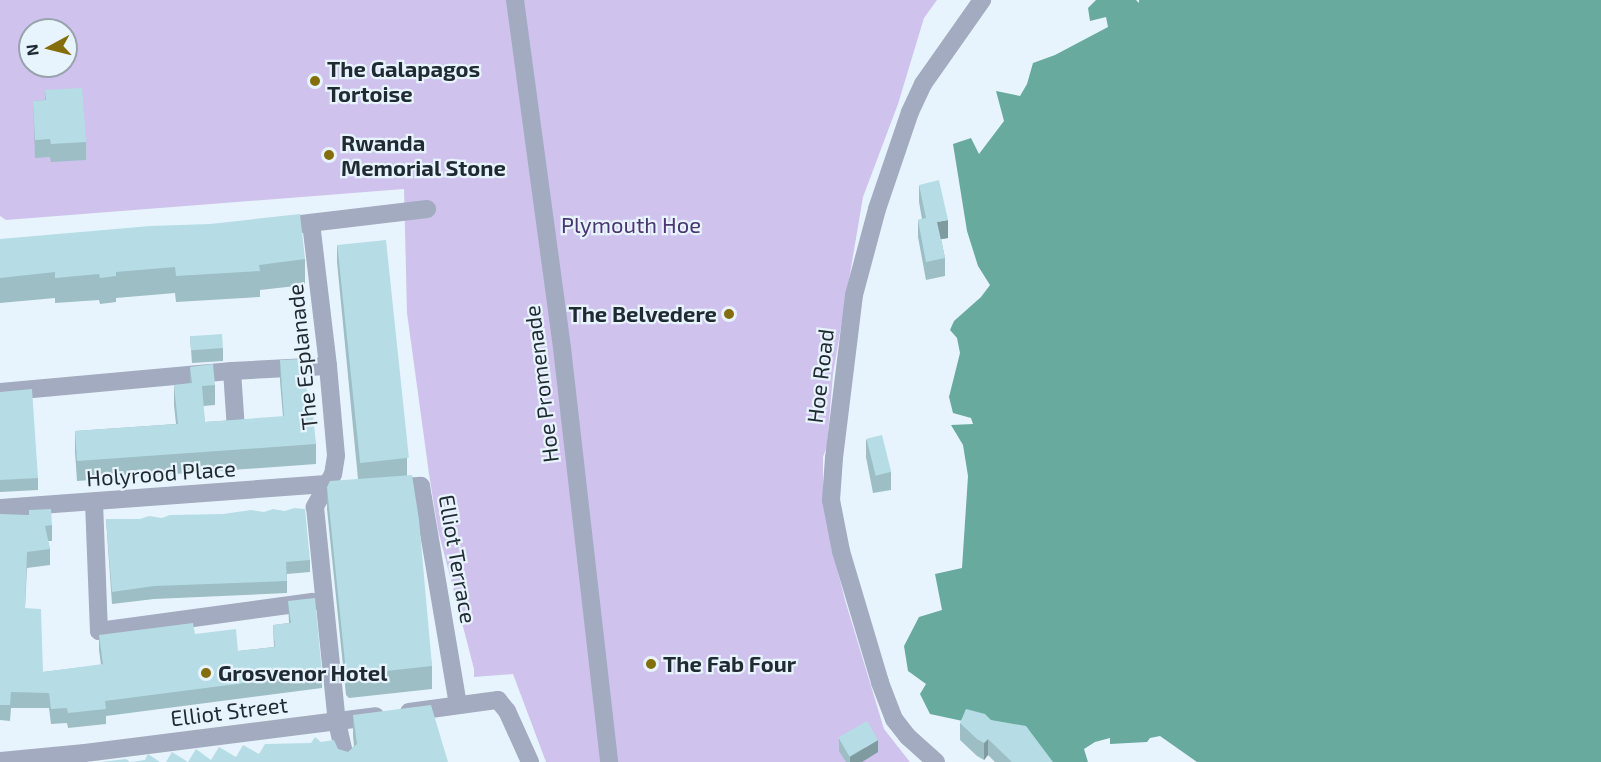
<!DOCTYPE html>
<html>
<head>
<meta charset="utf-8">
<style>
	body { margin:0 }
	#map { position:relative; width:1601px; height:762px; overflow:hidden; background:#e8f4fd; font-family:"Exo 2",sans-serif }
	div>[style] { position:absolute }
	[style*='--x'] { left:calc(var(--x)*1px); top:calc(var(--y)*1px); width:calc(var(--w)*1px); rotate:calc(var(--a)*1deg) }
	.green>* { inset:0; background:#cfc3ee }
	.water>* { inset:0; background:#68aa9e }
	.minor>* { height:18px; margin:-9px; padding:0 9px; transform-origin:9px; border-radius:9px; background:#a3abc0 }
	.wall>* { inset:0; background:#9dbec5 }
	.shaded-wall>* { inset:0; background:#7f9ba0 }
	.building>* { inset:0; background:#b6dde5; transform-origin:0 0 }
	.dots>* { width:16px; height:16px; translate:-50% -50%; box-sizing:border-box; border:3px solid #e8f4fd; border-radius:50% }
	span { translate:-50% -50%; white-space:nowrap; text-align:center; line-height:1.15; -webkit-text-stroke:4.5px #e8f4fd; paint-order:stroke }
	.poi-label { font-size:22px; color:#1f2a32; font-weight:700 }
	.left { translate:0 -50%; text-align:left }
	.right { translate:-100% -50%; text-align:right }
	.park-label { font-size:22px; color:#4b3671 }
	.street-label { font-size:22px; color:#1f2a32 }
	.north { position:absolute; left:18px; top:18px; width:60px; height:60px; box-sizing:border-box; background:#e8f4fd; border:2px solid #98a3ac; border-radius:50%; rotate:263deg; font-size:16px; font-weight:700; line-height:24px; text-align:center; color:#1f2a32 }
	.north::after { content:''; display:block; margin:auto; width:21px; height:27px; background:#846d0b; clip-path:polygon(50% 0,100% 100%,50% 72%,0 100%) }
</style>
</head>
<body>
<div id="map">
	<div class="green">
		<i style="clip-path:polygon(evenodd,0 0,937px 0,924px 18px,898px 104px,863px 197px,833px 374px,827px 446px,823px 457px,823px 488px,836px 564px,845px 600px,884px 729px,910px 762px,546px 762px,513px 674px,474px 677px,474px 669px,438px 530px,429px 474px,407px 313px,404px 189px,6px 220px,0 216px,0 0,30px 30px,66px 30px,66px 66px,30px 66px,30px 30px)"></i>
	</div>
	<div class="water">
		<i style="clip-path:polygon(1096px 0,1136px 0,1139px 3px,1139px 0,1601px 0,1601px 762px,1197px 762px,1160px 736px,1150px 738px,1147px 742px,1110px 744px,1110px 738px,1095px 742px,1084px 749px,1088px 762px,1045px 762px,986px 726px,930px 714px,920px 694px,926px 684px,908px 671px,904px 646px,919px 617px,942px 610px,935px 574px,962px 568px,968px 476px,963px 445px,951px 425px,973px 424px,971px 418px,953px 413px,949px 397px,960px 353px,957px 338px,950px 330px,954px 321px,981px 297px,990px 285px,978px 266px,967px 231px,953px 144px,971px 138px,979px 154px,1004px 121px,996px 91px,1020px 96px,1027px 84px,1033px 63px,1055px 55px,1108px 27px,1106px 17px,1090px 21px,1088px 8px)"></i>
	</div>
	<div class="minor">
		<i style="--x:515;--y:0;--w:351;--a:82.3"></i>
		<i style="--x:562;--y:348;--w:417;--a:83.5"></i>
		<i style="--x:311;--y:223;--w:144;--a:83.2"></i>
		<i style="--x:328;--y:366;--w:90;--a:84.9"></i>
		<i style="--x:336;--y:456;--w:18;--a:99"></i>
		<i style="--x:333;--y:474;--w:38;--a:119"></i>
		<i style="--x:315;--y:507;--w:216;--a:84.2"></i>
		<i style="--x:337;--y:722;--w:41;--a:77.3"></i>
		<i style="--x:301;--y:224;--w:127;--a:-6.8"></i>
		<i style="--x:232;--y:371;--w:58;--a:86.1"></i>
		<i style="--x:0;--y:392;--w:233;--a:-5.2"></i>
		<i style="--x:232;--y:371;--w:96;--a:-3"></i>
		<i style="--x:390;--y:488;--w:31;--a:-4"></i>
		<i style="--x:421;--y:486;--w:221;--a:80.4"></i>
		<i style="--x:94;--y:502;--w:129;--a:87.8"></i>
		<i style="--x:99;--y:631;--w:215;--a:-7.8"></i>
		<i style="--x:0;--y:508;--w:327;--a:-4.2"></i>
		<i style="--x:409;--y:712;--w:90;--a:-7.7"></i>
		<i style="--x:498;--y:700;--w:14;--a:51"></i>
		<i style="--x:507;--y:711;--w:56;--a:65.7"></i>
		<i style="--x:0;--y:761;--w:85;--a:-5.4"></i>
		<i style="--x:85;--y:753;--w:293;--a:-7.2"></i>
		<i style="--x:936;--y:762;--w:38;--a:-138"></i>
		<i style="--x:908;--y:737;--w:23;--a:-128"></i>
		<i style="--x:894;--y:719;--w:40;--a:-111"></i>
		<i style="--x:880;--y:682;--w:137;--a:-106.6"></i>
		<i style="--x:841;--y:551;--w:52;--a:-101.1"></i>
		<i style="--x:831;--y:500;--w:42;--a:-85.9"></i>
		<i style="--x:834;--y:458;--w:164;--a:-83"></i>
		<i style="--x:854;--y:295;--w:89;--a:-75"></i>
		<i style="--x:877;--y:209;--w:102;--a:-71.2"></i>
		<i style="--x:910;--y:112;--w:31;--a:-65"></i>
		<i style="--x:923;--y:84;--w:103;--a:-54.9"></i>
	</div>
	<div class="wall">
		<i style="clip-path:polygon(45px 90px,86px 142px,86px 160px,51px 162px,50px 157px,35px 158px,33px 101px,45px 100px)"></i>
		<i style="clip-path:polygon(919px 185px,948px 238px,941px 239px,945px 258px,945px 276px,926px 280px,918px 237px,918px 220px,922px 219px,919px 202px)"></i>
		<i style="clip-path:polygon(0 239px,305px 259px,305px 285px,260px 290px,260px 297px,176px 302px,175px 293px,116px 298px,116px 302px,100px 304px,99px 300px,55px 303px,55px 298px,0 303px,0 320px)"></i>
		<i style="clip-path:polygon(337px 244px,407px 458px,407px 476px,432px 666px,432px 689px,349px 698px,346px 695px,327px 509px,327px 487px,358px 479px,337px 262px)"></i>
		<i style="clip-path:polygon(190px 336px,223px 348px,223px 361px,192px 363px)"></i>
		<i style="clip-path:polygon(280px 360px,309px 415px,316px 444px,316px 464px,77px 481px,75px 452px,75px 431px,176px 424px,174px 405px,174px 385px,190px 383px,190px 367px,215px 385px,215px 405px,203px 406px,205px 422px,283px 417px,280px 381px)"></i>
		<i style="clip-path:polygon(0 392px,38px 478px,38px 490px,0 492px)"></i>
		<i style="clip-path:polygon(866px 439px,891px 472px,891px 490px,873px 493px,866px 457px)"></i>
		<i style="clip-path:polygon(0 514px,52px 525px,52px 541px,48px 541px,50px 549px,50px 565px,27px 568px,25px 608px,43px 672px,101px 665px,99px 650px,99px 635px,195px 634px,238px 651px,274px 647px,273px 625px,289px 623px,288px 601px,322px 673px,322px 688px,106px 716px,106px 724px,68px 728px,67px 723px,51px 724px,49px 708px,11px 708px,10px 721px,0 720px)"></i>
		<i style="clip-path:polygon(106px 519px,140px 519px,310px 560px,310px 572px,287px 574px,287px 593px,154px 599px,112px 604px)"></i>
		<i style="clip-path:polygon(353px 715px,448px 762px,211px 760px,259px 754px,311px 743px,321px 742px,338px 749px,348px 752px,354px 746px,353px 736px)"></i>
		<i style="clip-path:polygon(991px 720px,1053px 762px,995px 762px,988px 755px,984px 760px,977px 756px,960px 740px,960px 723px)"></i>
		<i style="clip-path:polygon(839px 738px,878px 752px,862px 762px,846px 762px,839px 751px)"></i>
	</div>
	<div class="shaded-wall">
		<i style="clip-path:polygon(948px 220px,948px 238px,937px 240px,937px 222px)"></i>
		<i style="clip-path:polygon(988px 739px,988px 755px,984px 760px,984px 743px)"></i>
		<i style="clip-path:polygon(878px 740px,878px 752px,862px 762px,850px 762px,850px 757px)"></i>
	</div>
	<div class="building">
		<i style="clip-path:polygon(82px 88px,86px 142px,51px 144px,50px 139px,35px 140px,33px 101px,46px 100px,45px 90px)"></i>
		<i style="clip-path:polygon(939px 180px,948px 220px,937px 222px,945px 258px,926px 262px,918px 220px,926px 218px,919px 185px)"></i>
		<i style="clip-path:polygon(300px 214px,305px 259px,259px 265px,260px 271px,176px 276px,175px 267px,116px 272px,116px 276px,100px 278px,99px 274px,55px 278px,55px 272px,0 278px,0 239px,150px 226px,210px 224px)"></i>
		<i style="left:386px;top:240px;width:219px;height:49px;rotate:84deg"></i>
		<i style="left:222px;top:334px;width:14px;height:32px;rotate:86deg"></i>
		<i style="clip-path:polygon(304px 359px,309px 415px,313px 414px,316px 444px,77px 461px,75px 431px,178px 424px,174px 385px,192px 383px,190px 367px,213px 364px,215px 385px,202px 386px,205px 422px,284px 416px,280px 360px)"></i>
		<i style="clip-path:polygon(32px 389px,38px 478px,0 480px,0 392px)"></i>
		<i style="left:882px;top:435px;width:38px;height:16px;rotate:76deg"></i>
		<i style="clip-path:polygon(412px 475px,419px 520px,432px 666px,349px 675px,346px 672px,327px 487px,330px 481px)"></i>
		<i style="clip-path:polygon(294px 508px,305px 509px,310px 560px,286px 562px,287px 581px,154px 586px,112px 592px,106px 519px,140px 519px,149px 516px,162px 518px,170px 515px,223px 514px,251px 510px,264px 512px,273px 509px,285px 511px)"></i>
		<i style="clip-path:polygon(51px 509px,52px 525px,45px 526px,50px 549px,27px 552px,25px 608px,41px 609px,43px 672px,103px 664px,99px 635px,193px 623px,195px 634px,236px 629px,238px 651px,275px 647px,273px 625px,291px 623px,288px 601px,315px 598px,322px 673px,105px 701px,106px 709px,68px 713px,67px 708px,51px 709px,49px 693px,11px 692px,10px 705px,0 705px,0 514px,29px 515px,29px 510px)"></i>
		<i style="clip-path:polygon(431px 705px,448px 762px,188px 762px,196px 749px,211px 760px,219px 747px,236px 757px,243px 745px,259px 754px,265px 744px,311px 743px,315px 737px,321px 742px,334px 740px,338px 749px,348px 752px,357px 744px,353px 715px)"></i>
		<i style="clip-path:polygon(966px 709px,985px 714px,991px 720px,1026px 726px,1053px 762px,1012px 762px,988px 739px,984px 743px,977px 739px,960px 723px)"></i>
		<i style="left:867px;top:721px;width:22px;height:33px;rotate:60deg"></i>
		<i style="clip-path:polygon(172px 752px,188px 762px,166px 762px)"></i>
		<i style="clip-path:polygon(148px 754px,160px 762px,101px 762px,126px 759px,130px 762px,145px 760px)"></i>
	</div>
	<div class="dots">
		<i style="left:315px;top:81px;background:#846d0b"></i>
		<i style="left:329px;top:155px;background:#846d0b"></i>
		<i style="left:729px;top:314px;background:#846d0b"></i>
		<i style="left:651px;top:664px;background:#846d0b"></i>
		<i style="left:206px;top:673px;background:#846d0b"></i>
	</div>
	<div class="poi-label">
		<span class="left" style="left:327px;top:81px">The Galapagos<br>Tortoise</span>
		<span class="left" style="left:341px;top:155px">Rwanda<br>Memorial Stone</span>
		<span class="right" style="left:717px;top:314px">The Belvedere</span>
		<span class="left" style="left:663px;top:664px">The Fab Four</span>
		<span class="left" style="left:218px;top:673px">Grosvenor Hotel</span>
	</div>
	<div class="park-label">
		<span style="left:631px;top:225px">Plymouth Hoe</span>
	</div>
	<div class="street-label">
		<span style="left:302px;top:357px;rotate:-96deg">The Esplanade</span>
		<span style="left:820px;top:376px;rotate:-83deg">Hoe Road</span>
		<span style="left:541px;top:384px;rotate:-97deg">Hoe Promenade</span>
		<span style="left:161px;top:473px;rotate:-4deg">Holyrood Place</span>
		<span style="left:458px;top:559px;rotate:80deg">Elliot Terrace</span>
		<span style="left:229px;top:711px;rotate:-7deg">Elliot Street</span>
	</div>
	<div class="north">N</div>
</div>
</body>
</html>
